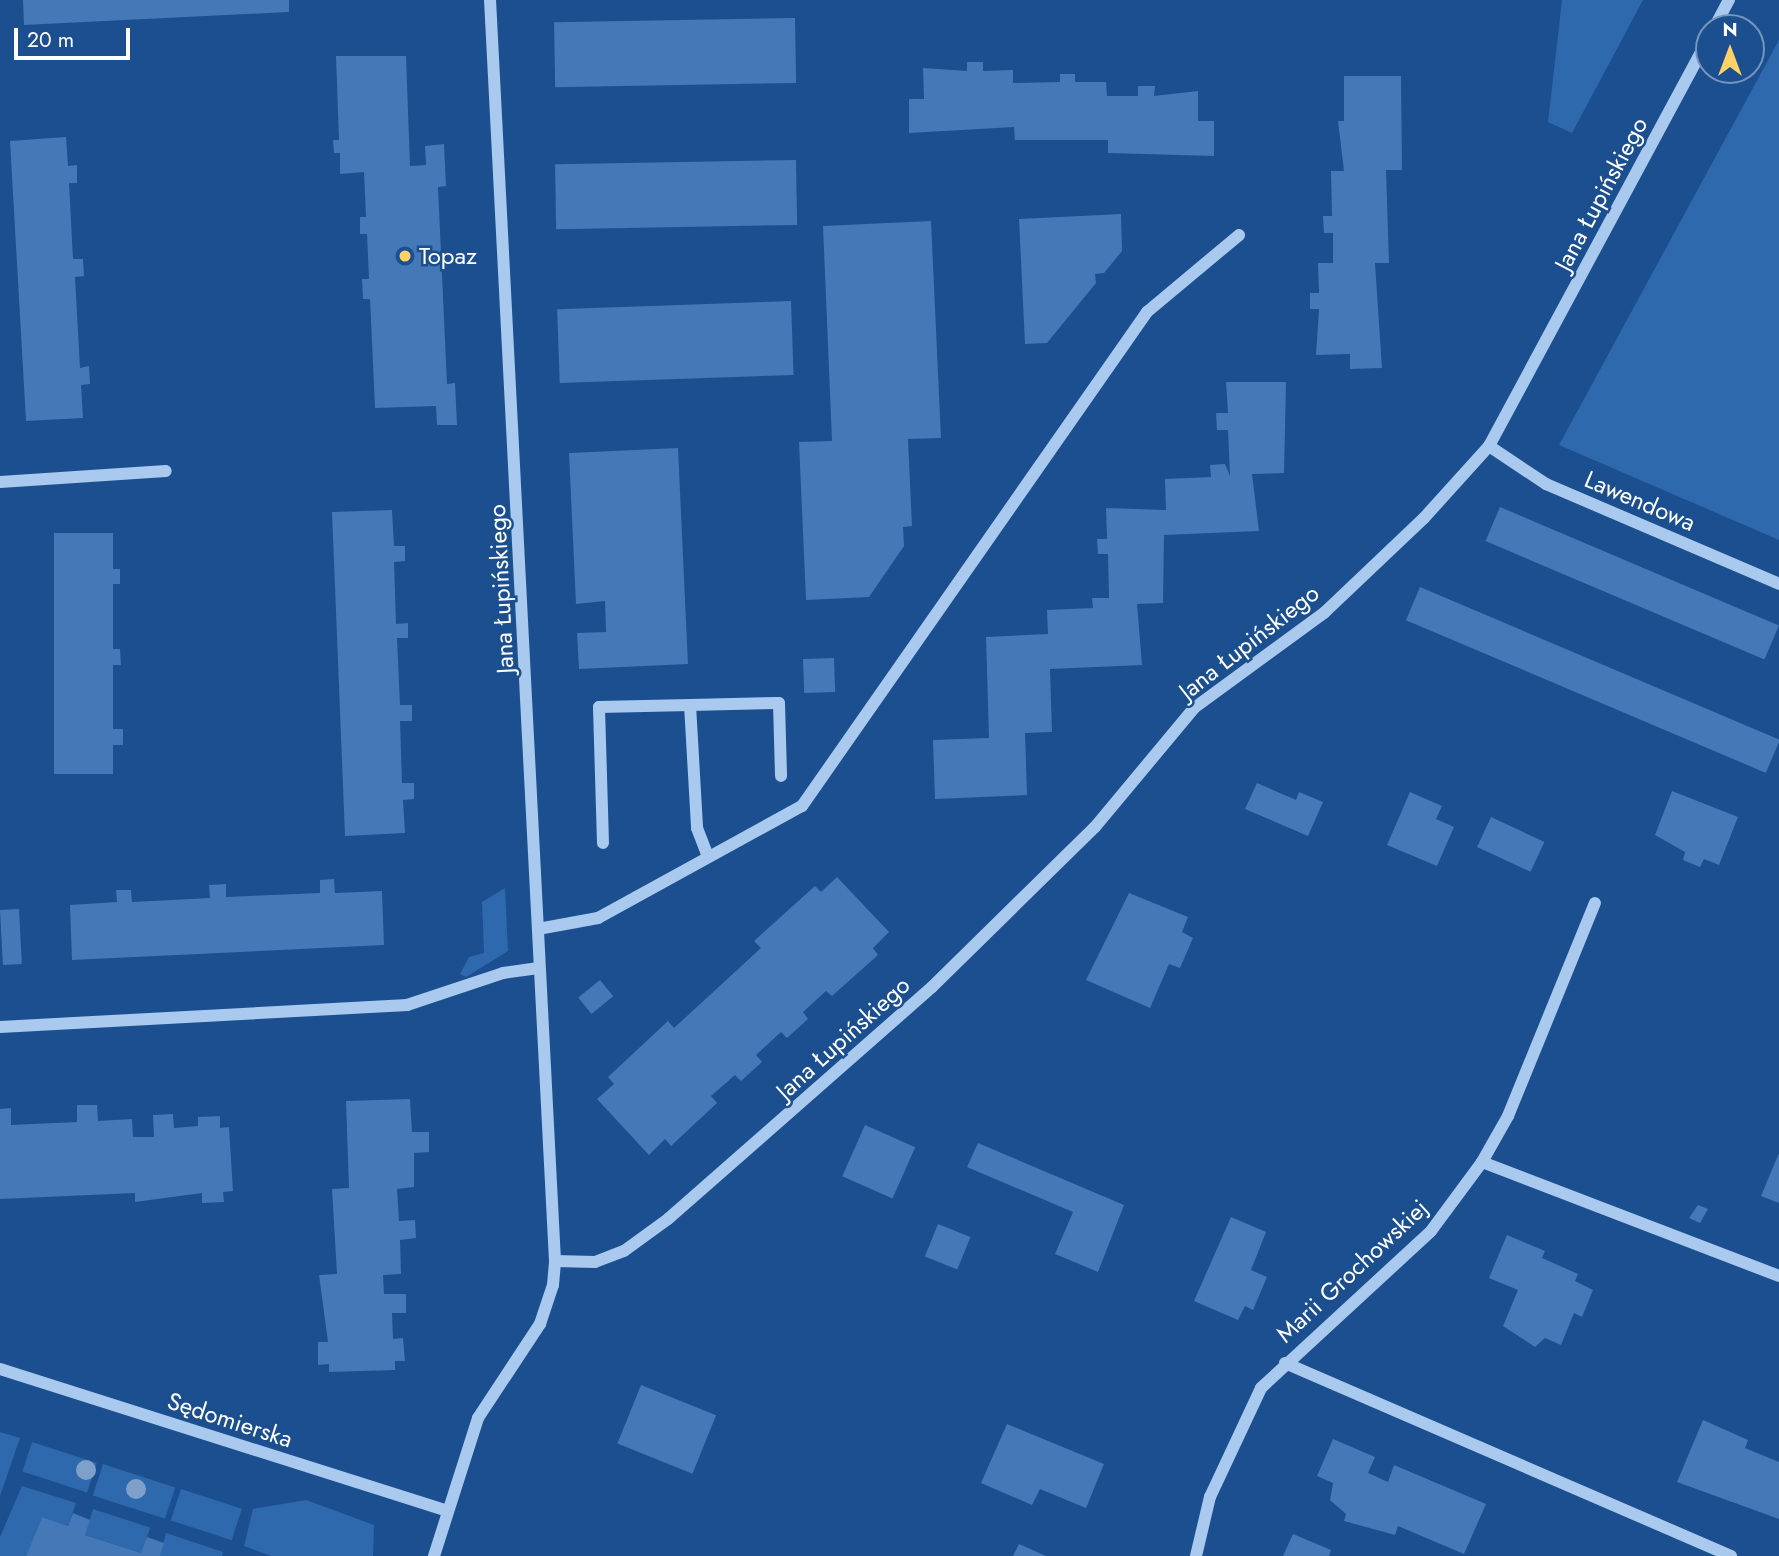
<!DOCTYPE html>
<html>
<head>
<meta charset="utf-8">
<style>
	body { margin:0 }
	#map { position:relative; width:1779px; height:1556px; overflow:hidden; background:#1b4f8f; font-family:Jost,sans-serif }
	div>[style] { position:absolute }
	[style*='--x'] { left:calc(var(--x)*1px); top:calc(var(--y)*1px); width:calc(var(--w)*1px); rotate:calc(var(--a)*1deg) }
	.green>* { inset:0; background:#2e69ad; transform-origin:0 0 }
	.building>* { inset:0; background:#4478b7; transform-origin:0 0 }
	.minor>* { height:12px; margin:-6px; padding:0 6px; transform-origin:6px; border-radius:6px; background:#a9c9ee }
	.trees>* { width:20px; height:20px; margin:-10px; border-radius:50%; background:#7ea0ca }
	.dots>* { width:19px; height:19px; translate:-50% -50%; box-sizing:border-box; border:4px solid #1b4f8f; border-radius:50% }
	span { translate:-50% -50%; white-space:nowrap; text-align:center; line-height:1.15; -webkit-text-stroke:5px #1b4f8f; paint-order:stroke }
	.street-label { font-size:24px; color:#fff }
	.poi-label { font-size:24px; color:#fff }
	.left { translate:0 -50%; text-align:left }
	.north { position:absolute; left:1695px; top:14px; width:70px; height:70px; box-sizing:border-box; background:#1b4f8f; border:2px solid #7695bc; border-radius:50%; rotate:0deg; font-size:19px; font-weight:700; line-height:28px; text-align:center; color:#fff }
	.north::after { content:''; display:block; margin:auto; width:24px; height:32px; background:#ffd166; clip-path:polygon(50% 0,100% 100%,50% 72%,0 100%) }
	.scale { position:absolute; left:14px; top:28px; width:116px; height:32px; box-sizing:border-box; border:4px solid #fff; border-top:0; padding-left:9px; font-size:21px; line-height:24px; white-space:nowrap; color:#fff; -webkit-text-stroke:5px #1b4f8f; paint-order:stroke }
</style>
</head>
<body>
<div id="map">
	<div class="green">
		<i style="clip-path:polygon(1562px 0,1643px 0,1572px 133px,1548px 122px)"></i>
		<i style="clip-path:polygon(1779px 40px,1779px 540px,1559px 445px)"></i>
		<i style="clip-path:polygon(505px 888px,508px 951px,466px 977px,460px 974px,469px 957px,484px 953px,482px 902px)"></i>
		<i style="clip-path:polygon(0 1432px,20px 1438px,0 1496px)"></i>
		<i style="left:32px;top:1442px;width:68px;height:31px;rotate:18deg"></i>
		<i style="left:103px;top:1464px;width:76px;height:33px;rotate:18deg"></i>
		<i style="clip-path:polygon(22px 1486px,76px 1503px,68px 1526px,42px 1517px,26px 1556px,0 1556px,0 1537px)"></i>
		<i style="left:181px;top:1489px;width:64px;height:33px;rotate:18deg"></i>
		<i style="clip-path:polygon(306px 1500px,374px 1525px,373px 1556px,271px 1556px,244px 1546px,253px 1509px)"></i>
		<i style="left:93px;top:1509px;width:60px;height:27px;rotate:18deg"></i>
		<i style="clip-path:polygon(166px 1533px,223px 1552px,222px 1556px,160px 1556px)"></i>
	</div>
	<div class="building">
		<i style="clip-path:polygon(23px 0,289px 0,289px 12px,24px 25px)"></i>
		<i style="left:795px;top:18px;width:65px;height:241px;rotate:89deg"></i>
		<i style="clip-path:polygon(336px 56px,406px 56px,410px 166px,426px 165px,425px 146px,444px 144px,446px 186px,438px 187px,447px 384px,455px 383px,457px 425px,437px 425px,436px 406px,375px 408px,370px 299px,363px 299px,362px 279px,369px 279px,367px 234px,360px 234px,360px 217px,366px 217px,364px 172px,340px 174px,340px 153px,334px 153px,333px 140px,339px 140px)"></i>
		<i style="clip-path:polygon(967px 62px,983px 62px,983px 71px,1013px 70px,1013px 83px,1060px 82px,1060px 74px,1075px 74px,1075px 82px,1106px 82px,1107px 96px,1138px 96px,1138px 86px,1155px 86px,1154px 96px,1198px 91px,1198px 121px,1214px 121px,1214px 156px,1108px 153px,1108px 140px,1015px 140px,1014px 127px,909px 133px,909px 99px,924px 99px,923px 68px,967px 71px)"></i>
		<i style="clip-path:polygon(1344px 76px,1401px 76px,1402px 170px,1386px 170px,1389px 263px,1375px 263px,1382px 368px,1350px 369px,1350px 354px,1316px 355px,1319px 309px,1310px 309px,1310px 293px,1319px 293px,1318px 263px,1333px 263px,1333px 233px,1324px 233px,1323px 216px,1332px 216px,1331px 171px,1344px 171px,1338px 121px,1344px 121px)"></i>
		<i style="clip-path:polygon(66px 137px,68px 166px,77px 165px,77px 183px,69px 183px,73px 259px,83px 259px,84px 276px,75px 277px,80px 368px,89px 366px,90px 384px,81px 385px,83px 418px,26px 421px,10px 141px)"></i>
		<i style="left:796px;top:160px;width:65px;height:241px;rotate:89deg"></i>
		<i style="clip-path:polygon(1121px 214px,1122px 251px,1104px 273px,1095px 274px,1096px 283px,1047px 343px,1025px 344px,1019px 219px)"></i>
		<i style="clip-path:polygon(931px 221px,941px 438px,908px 439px,912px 526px,903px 527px,904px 546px,869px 597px,806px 600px,799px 442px,832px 441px,823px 226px)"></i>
		<i style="left:791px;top:301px;width:74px;height:234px;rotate:88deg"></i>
		<i style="clip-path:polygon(1226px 382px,1286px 382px,1284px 473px,1252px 474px,1259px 531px,1164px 535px,1163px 603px,1137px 604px,1142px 665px,1050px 669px,1052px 732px,1025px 733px,1027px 795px,935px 799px,933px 740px,989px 738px,986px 637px,1048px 634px,1047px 610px,1093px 608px,1092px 598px,1109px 598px,1108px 554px,1098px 554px,1097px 539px,1107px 539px,1106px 508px,1166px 510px,1165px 479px,1211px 477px,1210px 465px,1225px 464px,1230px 476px,1228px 430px,1217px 430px,1216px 413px,1228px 413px)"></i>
		<i style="clip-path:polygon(678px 448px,688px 664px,579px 669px,577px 633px,606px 632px,605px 601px,576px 604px,569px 453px)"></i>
		<i style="left:1500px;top:507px;width:303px;height:37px;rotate:23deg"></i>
		<i style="clip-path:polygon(392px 510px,394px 546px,405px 546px,405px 561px,394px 562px,396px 624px,408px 623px,408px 638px,397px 638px,400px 705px,412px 705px,412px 721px,400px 721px,402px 783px,414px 783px,414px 799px,403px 800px,405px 833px,345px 836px,332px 512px)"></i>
		<i style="clip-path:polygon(54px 533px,113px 533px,113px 569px,120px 569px,120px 584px,113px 584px,113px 649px,120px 649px,121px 665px,113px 665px,113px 729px,123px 729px,123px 745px,113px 745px,113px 774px,54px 774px)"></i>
		<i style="left:1420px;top:587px;width:391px;height:36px;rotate:23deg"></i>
		<i style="left:834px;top:658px;width:34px;height:31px;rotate:88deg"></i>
		<i style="clip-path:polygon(1257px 783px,1296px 800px,1299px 792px,1323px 802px,1308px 836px,1245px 809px)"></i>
		<i style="clip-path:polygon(1672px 791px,1738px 817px,1719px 865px,1704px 859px,1700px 867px,1683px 860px,1685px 852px,1655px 835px)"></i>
		<i style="clip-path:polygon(1410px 792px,1442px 806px,1436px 819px,1454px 827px,1437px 866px,1387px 845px)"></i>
		<i style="left:1491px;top:817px;width:59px;height:33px;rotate:25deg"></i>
		<i style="clip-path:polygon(837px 877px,889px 932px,873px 948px,878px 955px,832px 996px,826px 991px,803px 1012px,808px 1019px,787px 1038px,781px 1032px,756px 1055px,762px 1062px,741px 1081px,735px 1075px,711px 1096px,717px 1103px,671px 1146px,665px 1139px,649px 1155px,597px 1099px,614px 1084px,608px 1077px,668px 1021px,674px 1028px,761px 948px,754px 941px,815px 886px,821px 892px)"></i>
		<i style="clip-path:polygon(334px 879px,335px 893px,382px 891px,384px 945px,72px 960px,70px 905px,117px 902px,116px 890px,131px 890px,132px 902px,210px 898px,209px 885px,226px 884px,226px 897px,320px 893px,320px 880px)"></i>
		<i style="clip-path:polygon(1129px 893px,1188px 917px,1182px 932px,1193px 938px,1180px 968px,1169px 964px,1150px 1008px,1086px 980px)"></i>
		<i style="left:19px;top:909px;width:55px;height:19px;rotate:87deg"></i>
		<i style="left:600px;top:980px;width:21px;height:28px;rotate:51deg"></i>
		<i style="clip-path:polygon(410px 1099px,412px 1132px,429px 1132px,429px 1152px,414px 1153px,414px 1187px,397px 1189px,399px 1221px,415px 1220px,416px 1238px,400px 1240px,401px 1274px,383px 1275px,384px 1294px,406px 1294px,406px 1313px,392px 1313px,393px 1339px,403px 1338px,405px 1361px,395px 1361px,395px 1370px,329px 1372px,329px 1364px,318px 1365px,318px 1342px,328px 1342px,319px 1275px,337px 1274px,332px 1189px,349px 1188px,346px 1101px)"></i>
		<i style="clip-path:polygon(77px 1105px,97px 1105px,98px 1121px,132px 1119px,133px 1137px,154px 1137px,153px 1115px,173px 1114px,174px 1128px,198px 1126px,198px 1117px,220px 1116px,220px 1128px,229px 1127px,233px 1191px,223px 1192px,224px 1202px,202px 1203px,202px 1193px,135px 1202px,135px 1193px,0 1199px,0 1109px,11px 1108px,11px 1125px,77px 1122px)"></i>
		<i style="left:865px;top:1125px;width:55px;height:56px;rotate:24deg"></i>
		<i style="clip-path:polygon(978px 1143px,1124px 1205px,1098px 1272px,1055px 1254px,1073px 1212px,967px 1167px)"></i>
		<i style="clip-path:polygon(1779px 1153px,1779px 1203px,1761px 1196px)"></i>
		<i style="clip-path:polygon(1698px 1205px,1708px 1209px,1700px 1223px,1689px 1218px)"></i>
		<i style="clip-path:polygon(1231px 1217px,1266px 1232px,1251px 1270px,1267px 1277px,1253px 1310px,1245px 1306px,1238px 1320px,1194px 1301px)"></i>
		<i style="left:938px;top:1224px;width:35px;height:35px;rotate:22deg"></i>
		<i style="clip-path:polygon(1507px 1235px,1545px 1251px,1542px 1258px,1578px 1274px,1575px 1281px,1593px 1290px,1582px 1317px,1574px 1313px,1561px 1345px,1545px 1338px,1535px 1347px,1503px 1326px,1518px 1290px,1489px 1278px)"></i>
		<i style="left:641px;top:1385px;width:81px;height:63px;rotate:22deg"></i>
		<i style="clip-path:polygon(1703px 1420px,1748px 1440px,1745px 1448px,1779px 1462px,1779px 1519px,1677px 1482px)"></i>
		<i style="clip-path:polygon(1007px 1424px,1104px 1464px,1086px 1508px,1040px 1489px,1032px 1505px,981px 1483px)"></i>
		<i style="clip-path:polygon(1333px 1439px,1375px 1457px,1368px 1473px,1388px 1482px,1394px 1465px,1486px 1504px,1464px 1554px,1398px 1526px,1395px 1535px,1344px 1521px,1346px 1514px,1330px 1500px,1333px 1483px,1317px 1476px)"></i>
		<i style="clip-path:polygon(73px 1513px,90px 1520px,85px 1535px,141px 1553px,147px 1537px,164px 1543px,160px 1556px,26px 1556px,42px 1517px,68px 1526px)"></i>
		<i style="clip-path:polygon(1293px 1534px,1331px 1550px,1329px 1556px,1283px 1556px)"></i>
		<i style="clip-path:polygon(1019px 1544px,1046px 1556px,1013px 1556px)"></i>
	</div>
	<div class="minor">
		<i style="--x:1714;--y:28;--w:32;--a:-62"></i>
		<i style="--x:1489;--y:446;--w:69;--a:33.7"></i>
		<i style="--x:1546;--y:484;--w:254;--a:23.2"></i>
		<i style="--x:0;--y:482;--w:166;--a:-3.8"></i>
		<i style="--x:690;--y:705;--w:89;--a:-1.3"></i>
		<i style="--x:779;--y:703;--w:73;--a:88.4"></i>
		<i style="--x:603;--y:843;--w:136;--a:-91.7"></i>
		<i style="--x:599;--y:707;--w:91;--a:-1.3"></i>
		<i style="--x:690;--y:705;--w:123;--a:86.7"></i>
		<i style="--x:697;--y:828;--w:30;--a:69"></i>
		<i style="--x:538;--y:929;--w:61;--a:-10.4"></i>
		<i style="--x:598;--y:918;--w:233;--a:-28.8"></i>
		<i style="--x:802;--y:806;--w:603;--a:-55.07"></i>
		<i style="--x:1147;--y:312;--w:120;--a:-39.9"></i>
		<i style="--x:0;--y:1027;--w:408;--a:-3.1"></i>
		<i style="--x:407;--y:1005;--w:101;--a:-18.4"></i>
		<i style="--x:503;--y:973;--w:36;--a:-8"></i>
		<i style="--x:1482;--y:1162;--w:318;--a:21"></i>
		<i style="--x:555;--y:1261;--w:40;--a:1.4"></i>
		<i style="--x:595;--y:1262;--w:31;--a:-21"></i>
		<i style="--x:624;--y:1251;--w:54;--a:-36"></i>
		<i style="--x:668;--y:1219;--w:351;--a:-41.3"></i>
		<i style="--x:932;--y:987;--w:228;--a:-44.5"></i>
		<i style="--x:1095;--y:827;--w:155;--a:-50.2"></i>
		<i style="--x:1194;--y:708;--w:162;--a:-36.2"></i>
		<i style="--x:1325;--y:612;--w:137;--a:-43.5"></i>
		<i style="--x:1424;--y:518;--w:97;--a:-47.9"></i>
		<i style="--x:1489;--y:446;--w:464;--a:-61.7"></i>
		<i style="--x:1285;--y:1363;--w:486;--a:23.4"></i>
		<i style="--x:0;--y:1369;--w:469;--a:17.6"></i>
		<i style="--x:434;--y:1556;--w:145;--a:-72.3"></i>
		<i style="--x:478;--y:1418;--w:113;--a:-56.6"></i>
		<i style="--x:540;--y:1324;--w:41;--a:-71.6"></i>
		<i style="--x:553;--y:1285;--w:24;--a:-85"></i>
		<i style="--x:555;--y:1261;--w:1263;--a:-92.95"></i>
		<i style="--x:1196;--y:1556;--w:61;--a:-76.7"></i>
		<i style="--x:1210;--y:1497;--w:120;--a:-64.9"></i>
		<i style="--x:1261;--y:1388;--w:231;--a:-42.7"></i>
		<i style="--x:1431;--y:1231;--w:86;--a:-53.5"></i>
		<i style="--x:1482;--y:1162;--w:53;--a:-60.5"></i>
		<i style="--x:1508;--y:1116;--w:230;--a:-67.8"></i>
	</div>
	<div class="trees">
		<i style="left:86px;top:1470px"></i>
		<i style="left:136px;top:1489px"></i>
	</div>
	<div class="dots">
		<i style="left:405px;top:256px;background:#ffd166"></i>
	</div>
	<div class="street-label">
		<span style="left:1601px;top:194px;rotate:-62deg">Jana Łupińskiego</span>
		<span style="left:1640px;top:501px;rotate:23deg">Lawendowa</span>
		<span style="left:501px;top:589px;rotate:-93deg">Jana Łupińskiego</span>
		<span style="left:1249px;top:642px;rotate:-38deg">Jana Łupińskiego</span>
		<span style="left:843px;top:1038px;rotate:-42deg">Jana Łupińskiego</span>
		<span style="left:1352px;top:1271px;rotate:-43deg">Marii Grochowskiej</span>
		<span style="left:230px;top:1420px;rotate:18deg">Sędomierska</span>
	</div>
	<div class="poi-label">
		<span class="left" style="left:419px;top:256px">Topaz</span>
	</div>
	<div class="north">N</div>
	<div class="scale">20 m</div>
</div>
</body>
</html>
